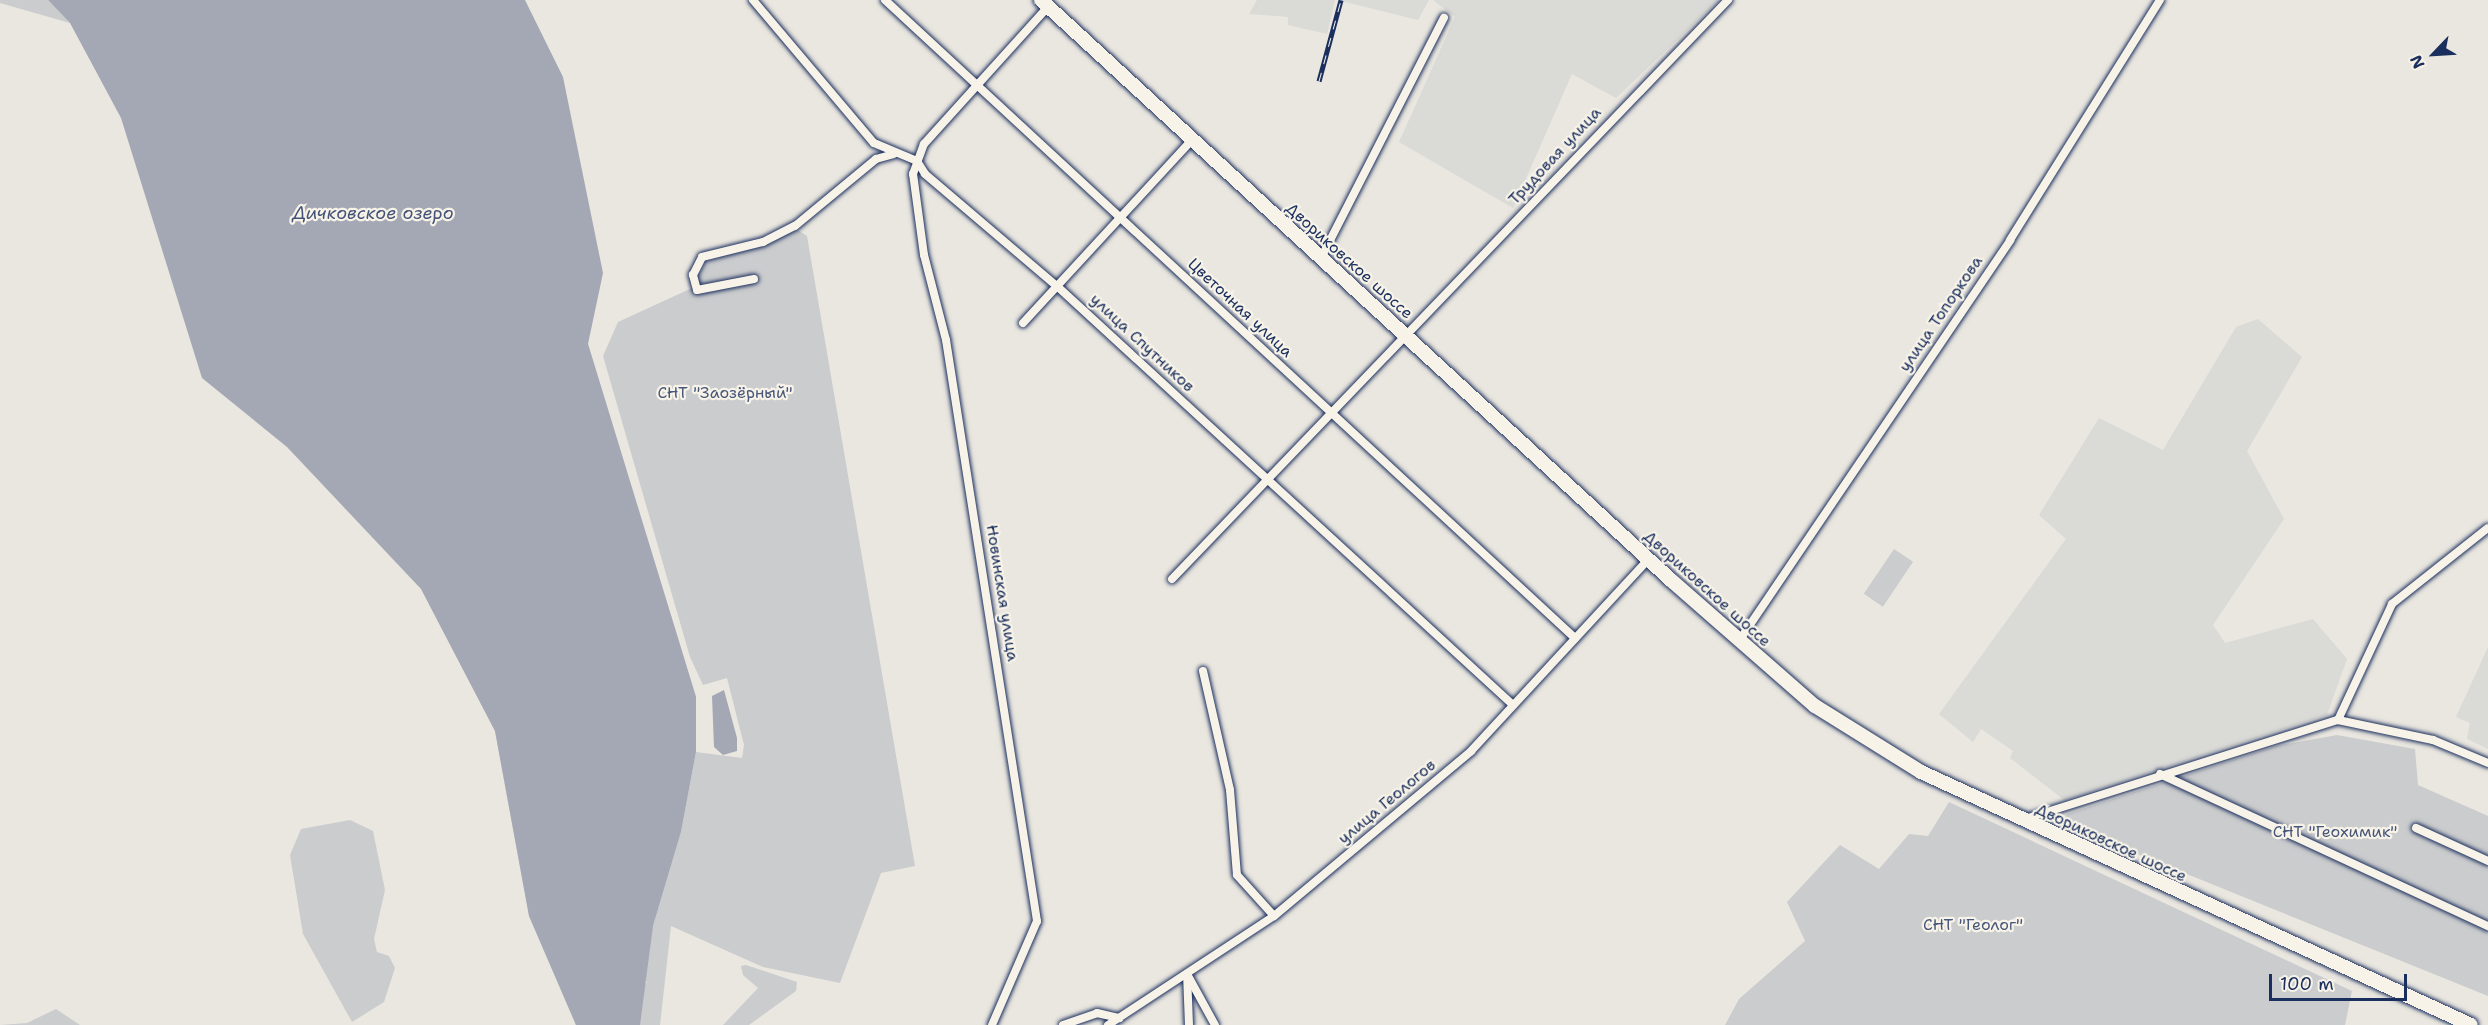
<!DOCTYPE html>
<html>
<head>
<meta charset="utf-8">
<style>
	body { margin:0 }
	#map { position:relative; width:2488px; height:1025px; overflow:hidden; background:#eae7e0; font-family:"Shantell Sans",sans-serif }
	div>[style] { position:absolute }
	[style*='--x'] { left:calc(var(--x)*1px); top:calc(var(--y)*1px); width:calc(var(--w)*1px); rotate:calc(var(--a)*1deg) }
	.built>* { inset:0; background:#dadad6 }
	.green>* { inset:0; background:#cbcccd; transform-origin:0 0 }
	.water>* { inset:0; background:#a3a8b4 }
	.roads { filter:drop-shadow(0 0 2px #1b2f5e) drop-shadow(0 0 2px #1b2f5e) }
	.minor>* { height:8px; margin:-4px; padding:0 4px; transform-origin:4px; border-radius:4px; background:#f7f3e8 }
	.primary>* { height:14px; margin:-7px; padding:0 7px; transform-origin:7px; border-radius:7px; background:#f7f3e8 }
	.rail>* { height:5px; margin-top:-2.5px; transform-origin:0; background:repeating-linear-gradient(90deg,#f7f3e8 0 9px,#1b2f5e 0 18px); box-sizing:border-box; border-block:2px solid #1b2f5e }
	span { translate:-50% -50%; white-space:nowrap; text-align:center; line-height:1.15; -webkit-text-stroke:4.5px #f7f3e8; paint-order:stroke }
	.street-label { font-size:16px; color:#1b2f5e }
	.park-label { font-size:16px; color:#47567a }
	.water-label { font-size:18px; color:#445378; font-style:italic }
	.north { position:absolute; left:2404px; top:24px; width:60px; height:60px; -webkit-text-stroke:4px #f7f3e8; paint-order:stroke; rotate:245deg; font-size:16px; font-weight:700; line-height:24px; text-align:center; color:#1b2f5e }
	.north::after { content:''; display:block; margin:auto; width:21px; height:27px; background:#1b2f5e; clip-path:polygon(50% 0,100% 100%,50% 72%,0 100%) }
	.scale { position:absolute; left:2269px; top:974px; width:138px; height:27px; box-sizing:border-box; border:3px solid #1b2f5e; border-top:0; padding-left:8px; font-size:18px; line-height:21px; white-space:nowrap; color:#1b2f5e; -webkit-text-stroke:4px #f7f3e8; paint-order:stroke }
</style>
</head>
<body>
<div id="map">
	<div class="built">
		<i style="clip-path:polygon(1257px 0,1335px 0,1327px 34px,1288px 25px,1288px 17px,1249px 14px)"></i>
		<i style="clip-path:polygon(1337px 0,1429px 0,1418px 20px)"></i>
		<i style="clip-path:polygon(1433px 0,1719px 0,1616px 98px,1572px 74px,1513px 208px,1399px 142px,1455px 17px)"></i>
		<i style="clip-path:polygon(2258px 319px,2302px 357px,2247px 451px,2284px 519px,2213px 625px,2225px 643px,2313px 619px,2347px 659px,2327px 715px,2064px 800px,2010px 758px,2013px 751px,1981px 729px,1973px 742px,1939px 714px,2066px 539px,2039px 515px,2099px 418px,2163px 450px,2236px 327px)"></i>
		<i style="clip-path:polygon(2488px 647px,2488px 749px,2467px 739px,2470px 723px,2456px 717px)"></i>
	</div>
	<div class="green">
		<i style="clip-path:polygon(0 0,48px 0,70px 23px,0 3px)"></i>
		<i style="clip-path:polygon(798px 230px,807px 236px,915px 866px,881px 873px,840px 983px,763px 967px,671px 926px,660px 1025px,576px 1025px,529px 916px,495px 731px,429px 604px,588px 344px,696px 697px,618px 975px,647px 983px,635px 960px,653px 926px,681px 832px,696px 752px,742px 758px,744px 745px,727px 678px,703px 685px,690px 657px,603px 356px,618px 322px,692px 288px,706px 262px)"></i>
		<i style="left:1894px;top:549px;width:23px;height:54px;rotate:34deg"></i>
		<i style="clip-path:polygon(2337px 735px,2415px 749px,2418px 785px,2488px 816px,2488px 996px,2061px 823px,2067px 814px,2276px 746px)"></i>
		<i style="clip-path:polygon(1949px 802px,2352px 991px,2345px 1025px,1725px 1025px,1739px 999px,1805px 941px,1787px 902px,1840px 845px,1879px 869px,1909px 834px,1928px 836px)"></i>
		<i style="clip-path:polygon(350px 820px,373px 831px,385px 890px,374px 939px,377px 952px,389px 956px,395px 968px,384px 1002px,352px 1022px,303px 934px,290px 855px,301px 829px)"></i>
		<i style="clip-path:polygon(746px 965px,797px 982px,796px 991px,749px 1025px,723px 1025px,758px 988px,743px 975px,741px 966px)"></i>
		<i style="clip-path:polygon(56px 1009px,80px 1025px,0 1025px,27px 1023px)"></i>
	</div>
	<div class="water">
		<i style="clip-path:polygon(48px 0,525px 0,563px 77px,603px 273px,588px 344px,696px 697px,696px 752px,681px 832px,653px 926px,640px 1025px,576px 1025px,529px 916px,495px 731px,421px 589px,287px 447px,202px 378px,121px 118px,70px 23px)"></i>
		<i style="clip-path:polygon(724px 690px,737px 738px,737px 751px,723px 755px,714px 747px,712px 696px)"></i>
	</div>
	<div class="roads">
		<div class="minor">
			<i style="--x:753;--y:0;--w:187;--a:49.8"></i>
			<i style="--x:874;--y:143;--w:47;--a:22.7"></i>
			<i style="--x:917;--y:161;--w:15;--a:58"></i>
			<i style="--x:925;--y:174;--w:175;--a:40.4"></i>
			<i style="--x:1058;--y:287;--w:618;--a:42.57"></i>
			<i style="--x:885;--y:0;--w:940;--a:42.76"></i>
			<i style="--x:1321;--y:258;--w:270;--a:-62.9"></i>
			<i style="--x:754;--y:279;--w:58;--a:169.1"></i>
			<i style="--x:697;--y:290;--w:16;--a:-105"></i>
			<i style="--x:693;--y:275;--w:20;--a:-63"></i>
			<i style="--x:702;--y:257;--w:63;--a:-13.8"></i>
			<i style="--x:763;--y:242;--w:36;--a:-27"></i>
			<i style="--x:795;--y:226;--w:105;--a:-39.6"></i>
			<i style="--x:876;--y:159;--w:18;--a:-16"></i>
			<i style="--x:1023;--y:323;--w:249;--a:-47.3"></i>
			<i style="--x:1172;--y:579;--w:803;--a:-46.16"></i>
			<i style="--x:1739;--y:641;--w:484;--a:-55.9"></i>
			<i style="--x:2010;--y:240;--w:283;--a:-58"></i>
			<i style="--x:1203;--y:671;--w:122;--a:77.2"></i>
			<i style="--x:1230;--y:790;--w:85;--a:85.3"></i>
			<i style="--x:1237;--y:875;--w:55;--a:47.9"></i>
			<i style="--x:2338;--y:720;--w:97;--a:11.9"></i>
			<i style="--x:2433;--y:740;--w:60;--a:22.7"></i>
			<i style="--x:2160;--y:774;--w:362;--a:24.9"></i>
			<i style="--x:2025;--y:819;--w:328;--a:-17.6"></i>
			<i style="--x:2338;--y:720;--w:128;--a:-65"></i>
			<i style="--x:2392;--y:604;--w:122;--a:-38.4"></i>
			<i style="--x:2416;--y:828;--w:79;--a:24.6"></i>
			<i style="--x:992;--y:1025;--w:113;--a:-66.6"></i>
			<i style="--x:1037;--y:921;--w:588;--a:-98.9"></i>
			<i style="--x:946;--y:340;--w:88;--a:-104.5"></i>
			<i style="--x:924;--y:255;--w:82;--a:-97.7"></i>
			<i style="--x:913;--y:174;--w:32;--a:-70"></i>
			<i style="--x:924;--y:144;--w:185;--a:-47.9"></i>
			<i style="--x:1063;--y:1025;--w:36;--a:-19"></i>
			<i style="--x:1097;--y:1013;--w:23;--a:13"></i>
			<i style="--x:1108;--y:1025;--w:199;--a:-33.3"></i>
			<i style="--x:1274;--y:916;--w:257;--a:-39.9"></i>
			<i style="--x:1471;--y:751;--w:262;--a:-47.2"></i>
			<i style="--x:1189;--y:1025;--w:51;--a:-92.2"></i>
			<i style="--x:1187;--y:974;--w:58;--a:61.2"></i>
		</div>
		<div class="primary">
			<i style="--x:1041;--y:0;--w:858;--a:42.64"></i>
			<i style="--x:1672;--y:581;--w:190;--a:41.2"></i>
			<i style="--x:1815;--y:706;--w:125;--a:31.9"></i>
			<i style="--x:1921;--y:772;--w:605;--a:24.7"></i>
		</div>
	</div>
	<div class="rail">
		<i style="--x:1319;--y:81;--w:84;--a:-74.8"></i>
	</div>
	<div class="street-label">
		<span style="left:1555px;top:156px;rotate:-47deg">Трудовая улица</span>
		<span style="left:1349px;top:261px;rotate:42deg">Двориковское шоссе</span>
		<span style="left:1240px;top:308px;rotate:43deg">Цветочная улица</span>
		<span style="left:1941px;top:314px;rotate:-56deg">улица Топоркова</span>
		<span style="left:1142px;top:343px;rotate:43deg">улица Спутников</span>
		<span style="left:1707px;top:589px;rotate:42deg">Двориковское шоссе</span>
		<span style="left:1002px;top:593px;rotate:81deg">Новинская улица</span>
		<span style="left:1387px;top:802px;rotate:-40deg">улица Геологов</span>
		<span style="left:2111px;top:843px;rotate:25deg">Двориковское шоссе</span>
	</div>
	<div class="park-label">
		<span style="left:725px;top:393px">СНТ "Заозёрный"</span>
		<span style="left:2335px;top:832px">СНТ "Геохимик"</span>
		<span style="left:1973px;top:925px">СНТ "Геолог"</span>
	</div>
	<div class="water-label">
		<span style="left:373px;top:213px">Дичковское озеро</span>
	</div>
	<div class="north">N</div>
	<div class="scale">100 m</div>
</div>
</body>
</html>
